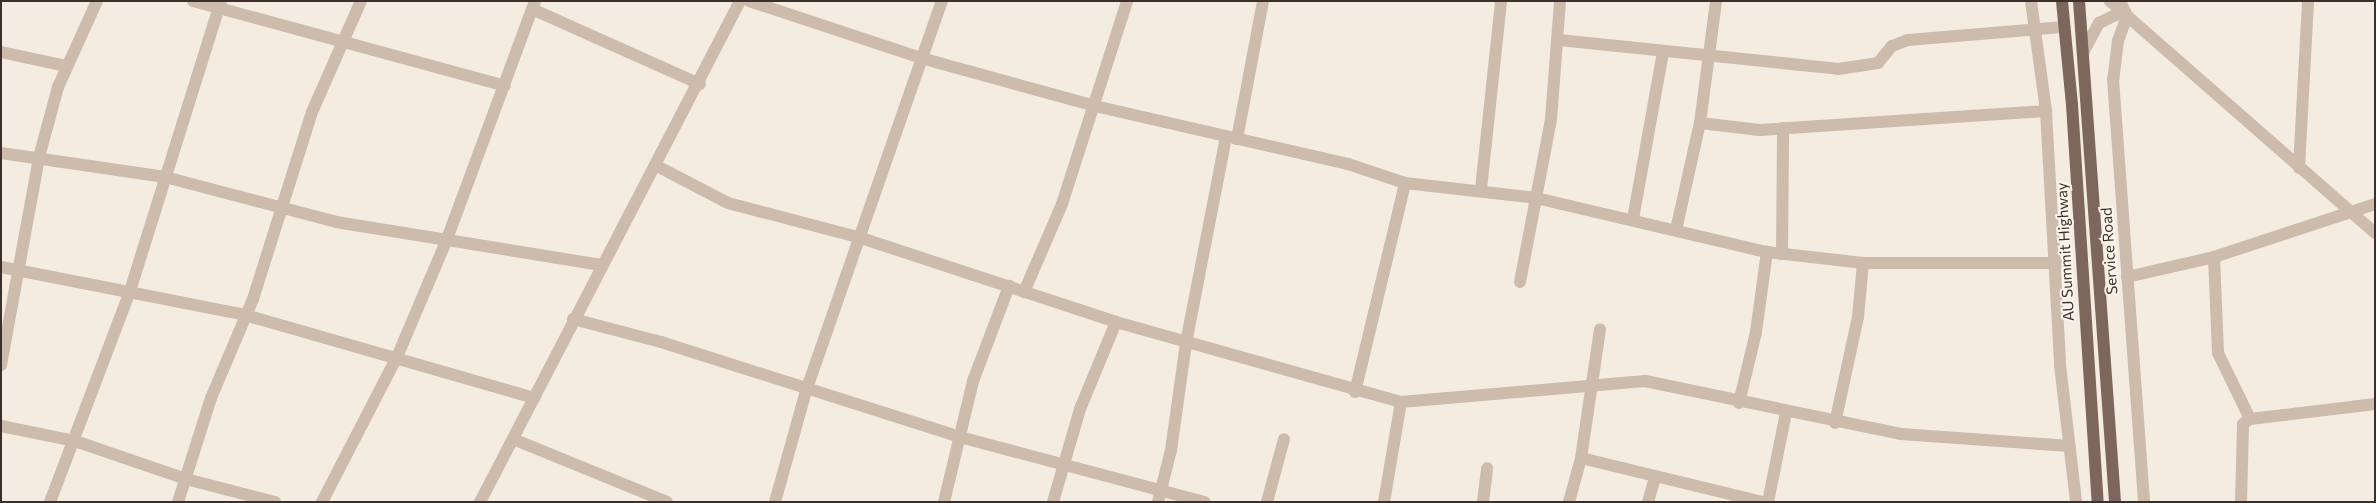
<!DOCTYPE html>
<html>
<head>
<meta charset="utf-8">
<style>
	body { margin:0 }
	#map { position:relative; width:2376px; height:503px; overflow:hidden; background:#f4ebe1; font-family:Commissioner,sans-serif }
	div>[style] { position:absolute }
	[style*='--x'] { left:calc(var(--x)*1px); top:calc(var(--y)*1px); width:calc(var(--w)*1px); rotate:calc(var(--a)*1deg) }
	.minor>* { height:12px; margin:-6px; padding:0 6px; transform-origin:6px; border-radius:6px; background:#cdbbac }
	.major>* { height:12px; margin:-6px; padding:0 6px; transform-origin:6px; border-radius:6px; background:#7d675c }
	span { translate:-50% -50%; white-space:nowrap; text-align:center; line-height:1.15; -webkit-text-stroke:4px #fbf5ee; paint-order:stroke }
	.street-label { font-size:15px; color:#3b302b }
	.frame { position:absolute; inset:0; border:2px solid #3b302b; pointer-events:none }
</style>
</head>
<body>
<div id="map">
	<div class="minor">
		<i style="--x:193;--y:1;--w:323;--a:15.2"></i>
		<i style="--x:749;--y:1;--w:181;--a:18.3"></i>
		<i style="--x:921;--y:58;--w:180;--a:15.4"></i>
		<i style="--x:1095;--y:106;--w:260;--a:12.9"></i>
		<i style="--x:1348;--y:164;--w:60;--a:18.4"></i>
		<i style="--x:1405;--y:183;--w:132;--a:6.5"></i>
		<i style="--x:1536;--y:198;--w:237;--a:13.2"></i>
		<i style="--x:1767;--y:252;--w:97;--a:6.5"></i>
		<i style="--x:1863;--y:263;--w:194;--a:0"></i>
		<i style="--x:2031;--y:1;--w:111;--a:82.2"></i>
		<i style="--x:2046;--y:111;--w:254;--a:86.8"></i>
		<i style="--x:2060;--y:365;--w:138;--a:83.3"></i>
		<i style="--x:2110;--y:1;--w:352;--a:41.2"></i>
		<i style="--x:2120;--y:1;--w:17;--a:65"></i>
		<i style="--x:2127;--y:16;--w:27;--a:110"></i>
		<i style="--x:2118;--y:41;--w:38;--a:97"></i>
		<i style="--x:2113;--y:79;--w:424;--a:85.8"></i>
		<i style="--x:532;--y:9;--w:184;--a:24.1"></i>
		<i style="--x:1559;--y:40;--w:281;--a:5.9"></i>
		<i style="--x:1838;--y:69;--w:40;--a:-8.5"></i>
		<i style="--x:1878;--y:63;--w:22;--a:-51"></i>
		<i style="--x:1892;--y:46;--w:17;--a:-21"></i>
		<i style="--x:1908;--y:40;--w:157;--a:-4.8"></i>
		<i style="--x:2084;--y:51;--w:32;--a:-62"></i>
		<i style="--x:2099;--y:23;--w:25;--a:-26"></i>
		<i style="--x:1;--y:52;--w:66;--a:12.2"></i>
		<i style="--x:1700;--y:123;--w:60;--a:6.7"></i>
		<i style="--x:1760;--y:130;--w:287;--a:-3.8"></i>
		<i style="--x:1237;--y:139;--w:140;--a:-79.3"></i>
		<i style="--x:1;--y:153;--w:166;--a:8.3"></i>
		<i style="--x:165;--y:177;--w:177;--a:14.7"></i>
		<i style="--x:336;--y:222;--w:269;--a:9.2"></i>
		<i style="--x:655;--y:165;--w:82;--a:27.5"></i>
		<i style="--x:728;--y:203;--w:134;--a:14.7"></i>
		<i style="--x:858;--y:237;--w:272;--a:18.2"></i>
		<i style="--x:1116;--y:322;--w:296;--a:15.7"></i>
		<i style="--x:1401;--y:402;--w:245;--a:-4.9"></i>
		<i style="--x:1645;--y:381;--w:261;--a:11.7"></i>
		<i style="--x:1901;--y:434;--w:169;--a:4.1"></i>
		<i style="--x:2299;--y:168;--w:167;--a:-86.9"></i>
		<i style="--x:1481;--y:189;--w:189;--a:-83.9"></i>
		<i style="--x:1633;--y:219;--w:169;--a:-79.8"></i>
		<i style="--x:1676;--y:230;--w:110;--a:-77.4"></i>
		<i style="--x:1700;--y:123;--w:123;--a:-82.5"></i>
		<i style="--x:1782;--y:254;--w:126;--a:-89.5"></i>
		<i style="--x:2214;--y:257;--w:96;--a:87.6"></i>
		<i style="--x:2218;--y:353;--w:73;--a:64.1"></i>
		<i style="--x:1;--y:267;--w:249;--a:11.1"></i>
		<i style="--x:245;--y:315;--w:301;--a:16"></i>
		<i style="--x:2127;--y:277;--w:89;--a:-12.9"></i>
		<i style="--x:2214;--y:257;--w:169;--a:-18.2"></i>
		<i style="--x:1520;--y:282;--w:166;--a:-79.2"></i>
		<i style="--x:1551;--y:119;--w:118;--a:-85.6"></i>
		<i style="--x:1024;--y:292;--w:96;--a:-66.6"></i>
		<i style="--x:1062;--y:204;--w:213;--a:-72.2"></i>
		<i style="--x:573;--y:319;--w:91;--a:14.6"></i>
		<i style="--x:661;--y:342;--w:314;--a:17.6"></i>
		<i style="--x:960;--y:437;--w:253;--a:14.9"></i>
		<i style="--x:1;--y:365;--w:211;--a:-79.6"></i>
		<i style="--x:39;--y:157;--w:73;--a:-74.8"></i>
		<i style="--x:58;--y:87;--w:94;--a:-65.6"></i>
		<i style="--x:1355;--y:392;--w:215;--a:-76.5"></i>
		<i style="--x:1739;--y:403;--w:73;--a:-76.5"></i>
		<i style="--x:1756;--y:332;--w:81;--a:-82.2"></i>
		<i style="--x:1835;--y:423;--w:108;--a:-77.8"></i>
		<i style="--x:1858;--y:317;--w:54;--a:-84.7"></i>
		<i style="--x:1;--y:426;--w:76;--a:11.5"></i>
		<i style="--x:75;--y:441;--w:117;--a:18.9"></i>
		<i style="--x:186;--y:479;--w:92;--a:14.5"></i>
		<i style="--x:513;--y:439;--w:166;--a:22.2"></i>
		<i style="--x:1581;--y:458;--w:187;--a:13.6"></i>
		<i style="--x:50;--y:502;--w:226;--a:-69.2"></i>
		<i style="--x:130;--y:291;--w:304;--a:-72.6"></i>
		<i style="--x:178;--y:502;--w:109;--a:-72.4"></i>
		<i style="--x:211;--y:398;--w:108;--a:-67"></i>
		<i style="--x:253;--y:299;--w:196;--a:-72.5"></i>
		<i style="--x:312;--y:112;--w:121;--a:-66.2"></i>
		<i style="--x:322;--y:502;--w:163;--a:-62.7"></i>
		<i style="--x:397;--y:357;--w:128;--a:-67"></i>
		<i style="--x:447;--y:239;--w:254;--a:-69.7"></i>
		<i style="--x:480;--y:502;--w:564;--a:-62.57"></i>
		<i style="--x:775;--y:502;--w:115;--a:-74.4"></i>
		<i style="--x:806;--y:391;--w:413;--a:-70.8"></i>
		<i style="--x:944;--y:502;--w:124;--a:-76.5"></i>
		<i style="--x:973;--y:381;--w:102;--a:-69.2"></i>
		<i style="--x:1053;--y:502;--w:97;--a:-73.8"></i>
		<i style="--x:1080;--y:409;--w:94;--a:-67.5"></i>
		<i style="--x:1158;--y:502;--w:54;--a:-76"></i>
		<i style="--x:1171;--y:450;--w:108;--a:-82"></i>
		<i style="--x:1186;--y:343;--w:210;--a:-79"></i>
		<i style="--x:1267;--y:502;--w:65;--a:-74.9"></i>
		<i style="--x:1384;--y:502;--w:101;--a:-80.4"></i>
		<i style="--x:1483;--y:502;--w:34;--a:-83"></i>
		<i style="--x:1569;--y:502;--w:46;--a:-74.7"></i>
		<i style="--x:1581;--y:458;--w:130;--a:-81.6"></i>
		<i style="--x:1648;--y:502;--w:25;--a:-74"></i>
		<i style="--x:1768;--y:502;--w:91;--a:-78.6"></i>
		<i style="--x:2241;--y:502;--w:78;--a:-88.5"></i>
		<i style="--x:2243;--y:424;--w:9;--a:-36"></i>
		<i style="--x:2250;--y:419;--w:126;--a:-6.8"></i>
	</div>
	<div class="major">
		<i style="--x:2062;--y:1;--w:104;--a:84.5"></i>
		<i style="--x:2072;--y:105;--w:398;--a:86.3"></i>
		<i style="--x:2079;--y:1;--w:502;--a:85.89"></i>
	</div>
	<div class="street-label">
		<span style="left:2109px;top:251px;rotate:-94deg">Service Road</span>
		<span style="left:2065px;top:252px;rotate:-93deg">AU Summit Highway</span>
	</div>
	<div class="frame"></div>
</div>
</body>
</html>
